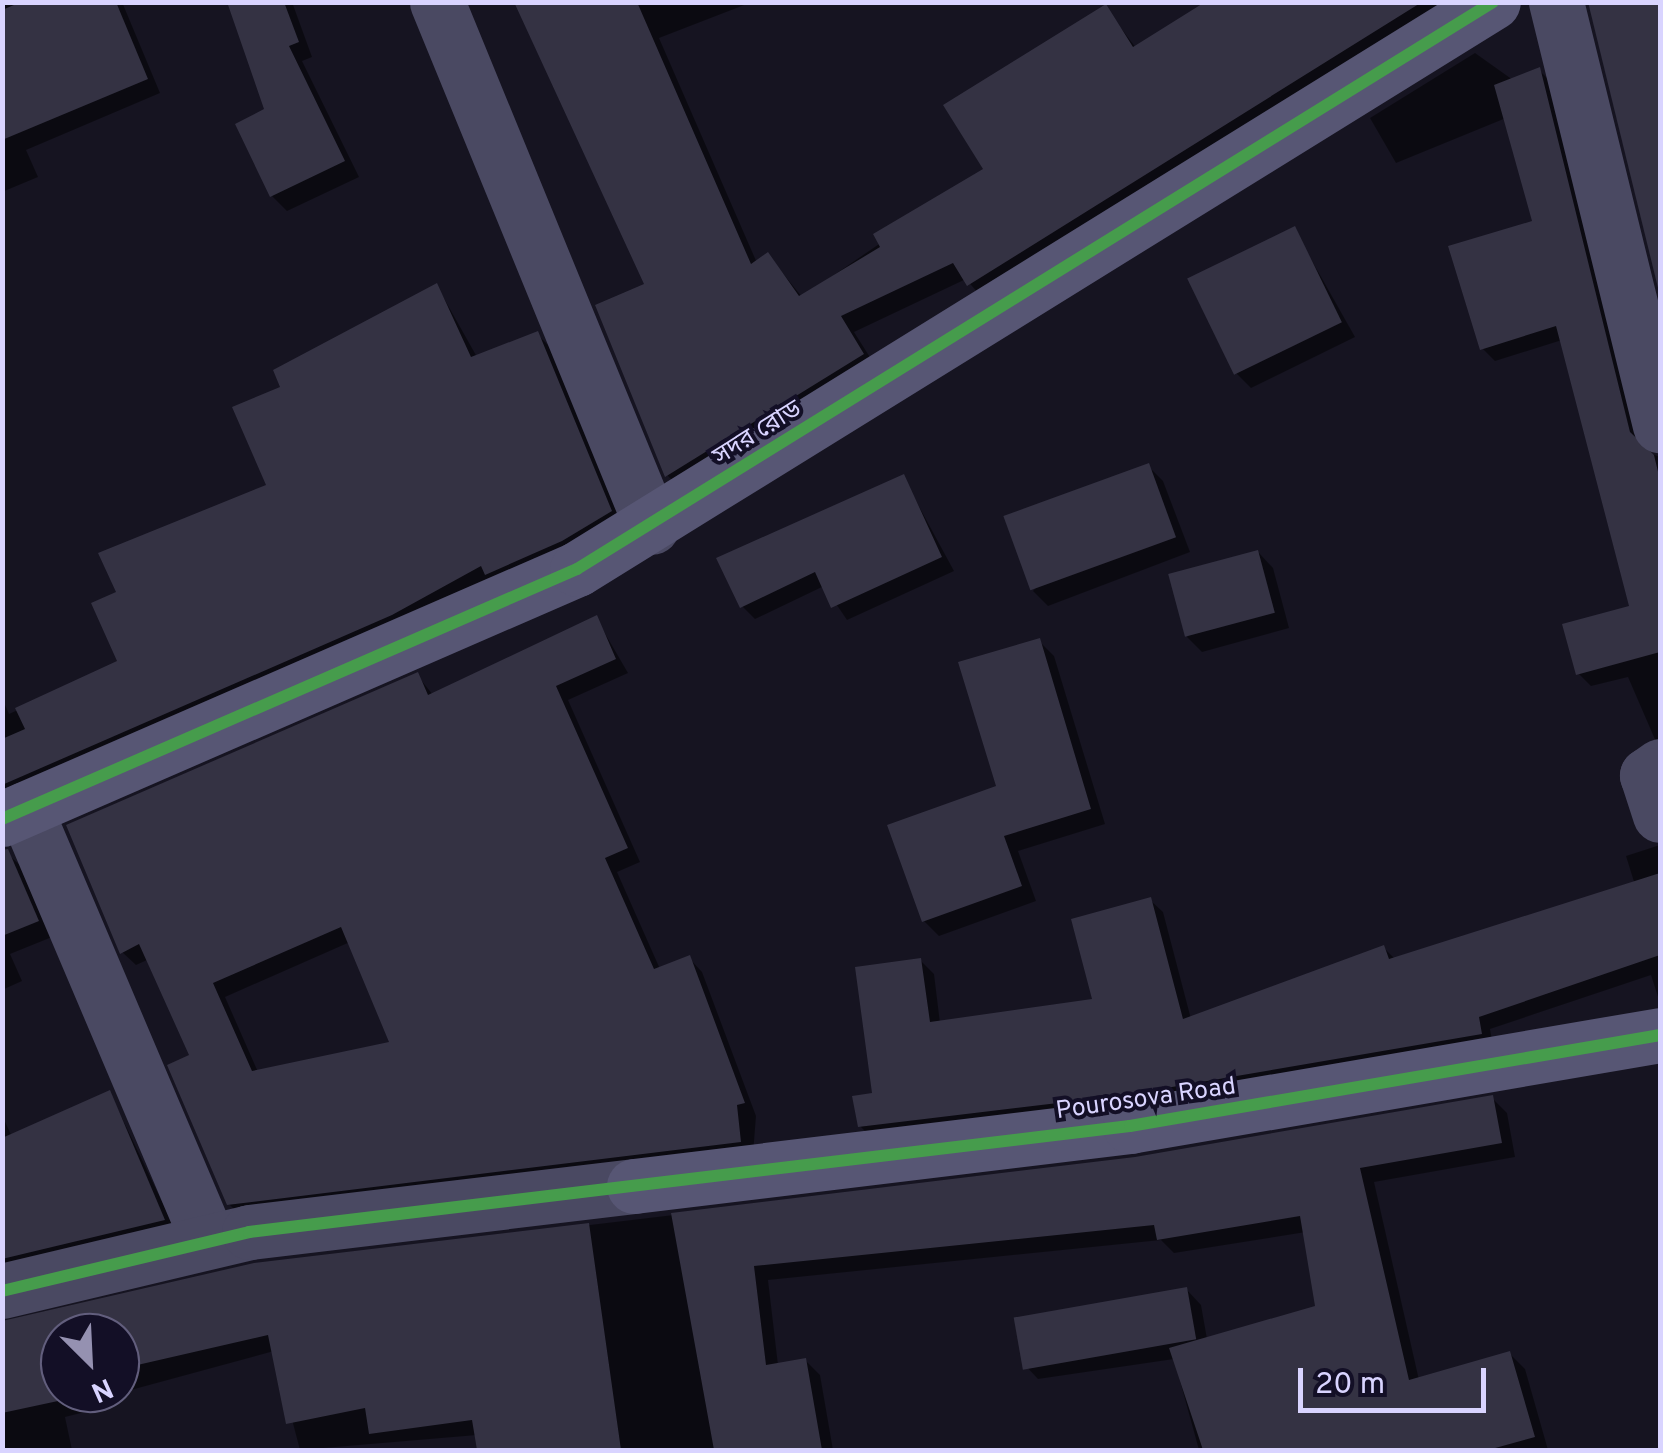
<!DOCTYPE html>
<html>
<head>
<meta charset="utf-8">
<style>
	body { margin:0 }
	#map { position:relative; width:1663px; height:1453px; overflow:hidden; background:#161421; font-family:Overpass,"Noto Sans Bengali",sans-serif }
	div>[style] { position:absolute }
	[style*='--x'] { left:calc(var(--x)*1px); top:calc(var(--y)*1px); width:calc(var(--w)*1px); rotate:calc(var(--a)*1deg) }
	.shadow>* { inset:0; background:#0007 }
	.building>* { inset:0; background:#343243; transform-origin:0 0 }
	.street>* { height:55px; margin:-27.5px; padding:0 27.5px; transform-origin:27.5px; border-radius:27.5px; background:#4a4962 }
	.secondary>* { height:55px; margin:-27.5px; padding:0 27.5px; transform-origin:27.5px; border-radius:27.5px; background:#575674 }
	.cycleway>* { height:12px; margin:-6px; padding:0 6px; transform-origin:6px; border-radius:6px; background:#469c4c }
	span { translate:-50% -50%; white-space:nowrap; text-align:center; line-height:1.15; -webkit-text-stroke:8px #130f26; paint-order:stroke }
	.street-label { font-size:25px; color:#d9d4ff }
	.frame { position:absolute; inset:0; border:5px solid #d9d4ff; pointer-events:none }
	.north { position:absolute; left:40px; top:1313px; width:100px; height:100px; box-sizing:border-box; background:#130f26; border:2px solid #625e7d; border-radius:50%; rotate:156deg; font-size:28px; font-weight:700; line-height:40px; text-align:center; color:#d9d4ff }
	.north::after { content:''; display:block; margin:auto; width:35px; height:45px; background:#9591b1; clip-path:polygon(50% 0,100% 100%,50% 72%,0 100%) }
	.scale { position:absolute; left:1298px; top:1368px; width:188px; height:45px; box-sizing:border-box; border:5px solid #d9d4ff; border-top:0; padding-left:12px; font-size:30px; line-height:35px; white-space:nowrap; color:#d9d4ff; -webkit-text-stroke:8px #130f26; paint-order:stroke }
</style>
</head>
<body>
<div id="map">
	<div class="shadow">
		<i style="clip-path:polygon(2px 2px,122px 2px,160px 93px,26px 150px,38px 177px,2px 192px)"></i>
		<i style="clip-path:polygon(229px 2px,292px 2px,312px 57px,302px 61px,359px 177px,287px 211px,272px 196px,267px 111px)"></i>
		<i style="clip-path:polygon(515px 2px,752px 2px,659px 38px,757px 263px,768px 255px,802px 297px,987px 170px,1105px 7px,1136px 48px,1210px 2px,1472px 2px,984px 300px,966px 279px,854px 332px,878px 370px,683px 491px,668px 476px,598px 307px,647px 285px)"></i>
		<i style="clip-path:polygon(1591px 2px,1660px 2px,1660px 286px)"></i>
		<i style="clip-path:polygon(1475px 53px,1513px 80px,1539px 70px,1552px 83px,1647px 452px,1660px 457px,1660px 751px,1628px 677px,1591px 686px,1578px 673px,1632px 608px,1562px 340px,1495px 361px,1482px 348px,1535px 223px,1506px 118px,1396px 163px,1370px 118px)"></i>
		<i style="clip-path:polygon(1294px 229px,1355px 337px,1251px 388px,1236px 373px)"></i>
		<i style="clip-path:polygon(437px 286px,477px 357px,537px 334px,552px 349px,625px 526px,2px 810px,2px 698px,9px 714px,120px 663px,269px 486px,284px 388px)"></i>
		<i style="clip-path:polygon(1148px 466px,1163px 481px,1190px 552px,1048px 606px,1033px 591px)"></i>
		<i style="clip-path:polygon(903px 477px,954px 571px,847px 620px,824px 586px,755px 619px,742px 606px)"></i>
		<i style="clip-path:polygon(1258px 552px,1273px 568px,1289px 628px,1202px 652px,1187px 637px)"></i>
		<i style="clip-path:polygon(evenodd,596px 618px,628px 673px,568px 700px,640px 862px,617px 872px,660px 969px,689px 958px,702px 972px,756px 1116px,753px 1154px,243px 1218px,229px 1204px,192px 1057px,147px 960px,136px 965px,122px 952px,417px 675px,433px 695px,596px 618px,350px 942px,392px 1044px,258px 1072px,225px 997px,350px 942px)"></i>
		<i style="clip-path:polygon(1039px 641px,1054px 656px,1105px 824px,1018px 851px,1036px 901px,939px 936px,924px 921px,999px 787px)"></i>
		<i style="clip-path:polygon(1660px 845px,1660px 1003px,1651px 975px,1490px 1029px,1493px 1046px,873px 1139px,860px 1126px,921px 961px,934px 974px,940px 1023px,1095px 1001px,1150px 900px,1163px 912px,1191px 1019px,1384px 948px,1395px 959px,1635px 885px,1626px 856px)"></i>
		<i style="clip-path:polygon(2px 849px,22px 867px,52px 937px,10px 954px,22px 981px,2px 990px)"></i>
		<i style="clip-path:polygon(110px 1093px,178px 1235px,2px 1282px,2px 1115px,12px 1137px)"></i>
		<i style="clip-path:polygon(evenodd,1492px 1098px,1507px 1113px,1515px 1157px,1374px 1182px,1419px 1380px,1510px 1354px,1525px 1369px,1548px 1450px,1199px 1450px,1174px 1359px,1038px 1379px,1023px 1363px,1186px 1289px,1201px 1305px,1207px 1339px,1318px 1307px,1306px 1232px,1174px 1253px,1161px 1240px,768px 1280px,778px 1365px,805px 1360px,820px 1375px,833px 1450px,480px 1450px,477px 1435px,300px 1450px,274px 1351px,83px 1403px,85px 1412px,65px 1417px,72px 1450px,2px 1450px,2px 1322px,255px 1265px,1134px 1160px,1492px 1098px,60px 1333px,120px 1333px,120px 1393px,60px 1393px,60px 1333px)"></i>
	</div>
	<div class="building">
		<i style="clip-path:polygon(21px 2px,116px 2px,148px 79px,2px 140px,2px 10px)"></i>
		<i style="clip-path:polygon(227px 2px,284px 2px,299px 42px,289px 46px,345px 161px,270px 197px,235px 124px,264px 109px)"></i>
		<i style="clip-path:polygon(514px 2px,637px 2px,751px 264px,768px 252px,799px 296px,880px 247px,873px 234px,983px 169px,943px 105px,1106px 4px,1133px 47px,1205px 2px,1422px 2px,967px 286px,953px 263px,841px 316px,864px 354px,665px 477px,595px 305px,644px 284px)"></i>
		<i style="clip-path:polygon(1588px 2px,1660px 2px,1660px 296px)"></i>
		<i style="clip-path:polygon(1540px 67px,1630px 432px,1654px 455px,1660px 480px,1660px 652px,1576px 675px,1562px 624px,1629px 606px,1556px 326px,1480px 350px,1448px 246px,1532px 221px,1494px 85px)"></i>
		<i style="left:1295px;top:226px;width:107px;height:120px;rotate:64deg"></i>
		<i style="clip-path:polygon(437px 283px,471px 357px,538px 331px,612px 511px,562px 541px,485px 575px,481px 566px,392px 615px,2px 785px,2px 739px,25px 729px,15px 708px,117px 661px,91px 603px,116px 592px,98px 553px,266px 485px,232px 407px,280px 387px,273px 370px)"></i>
		<i style="left:1149px;top:463px;width:79px;height:155px;rotate:70deg"></i>
		<i style="clip-path:polygon(904px 474px,942px 557px,831px 608px,815px 572px,740px 608px,716px 558px)"></i>
		<i style="left:1258px;top:550px;width:65px;height:93px;rotate:75deg"></i>
		<i style="clip-path:polygon(evenodd,597px 615px,616px 659px,556px 686px,628px 848px,605px 858px,654px 969px,690px 955px,745px 1103px,737px 1105px,741px 1142px,227px 1205px,167px 1065px,189px 1055px,139px 944px,120px 954px,66px 825px,418px 672px,428px 695px,597px 615px,341px 927px,389px 1042px,252px 1071px,213px 983px,341px 927px)"></i>
		<i style="clip-path:polygon(1040px 638px,1091px 809px,1004px 836px,1022px 886px,922px 922px,887px 825px,996px 786px,958px 662px)"></i>
		<i style="clip-path:polygon(8px 849px,39px 921px,2px 936px,2px 850px)"></i>
		<i style="clip-path:polygon(1660px 873px,1660px 955px,1479px 1017px,1482px 1034px,1125px 1095px,858px 1127px,852px 1096px,872px 1093px,855px 967px,921px 958px,930px 1022px,1092px 999px,1071px 919px,1151px 897px,1183px 1019px,1384px 945px,1389px 959px)"></i>
		<i style="clip-path:polygon(110px 1090px,165px 1220px,2px 1259px,2px 1138px)"></i>
		<i style="clip-path:polygon(1493px 1095px,1502px 1143px,1360px 1168px,1409px 1380px,1510px 1351px,1535px 1437px,1488px 1450px,1203px 1450px,1169px 1348px,1315px 1306px,1300px 1216px,1157px 1240px,1154px 1225px,754px 1266px,766px 1365px,806px 1358px,822px 1450px,714px 1450px,671px 1213px,1135px 1157px)"></i>
		<i style="clip-path:polygon(589px 1223px,621px 1450px,477px 1450px,472px 1420px,369px 1434px,365px 1408px,286px 1424px,268px 1335px,120px 1369px,120px 1333px,60px 1333px,60px 1393px,72px 1398px,2px 1413px,2px 1321px,254px 1263px)"></i>
		<i style="left:1187px;top:1287px;width:53px;height:176px;rotate:80deg"></i>
	</div>
	<div class="street">
		<i style="--x:437;--y:2;--w:567;--a:67.73"></i>
		<i style="--x:1556;--y:2;--w:436;--a:76.2"></i>
		<i style="--x:1660;--y:766;--w:16;--a:145"></i>
		<i style="--x:1647;--y:775;--w:42;--a:72"></i>
		<i style="--x:25;--y:809;--w:469;--a:67"></i>
		<i style="--x:2;--y:1291;--w:254;--a:-13.4"></i>
		<i style="--x:249;--y:1232;--w:388;--a:-6.8"></i>
	</div>
	<div class="secondary">
		<i style="--x:2;--y:819;--w:627;--a:-23.5"></i>
		<i style="--x:577;--y:569;--w:1077;--a:-31.76"></i>
		<i style="--x:634;--y:1186;--w:500;--a:-6.9"></i>
		<i style="--x:1130;--y:1126;--w:538;--a:-9.74"></i>
	</div>
	<div class="cycleway">
		<i style="--x:2;--y:819;--w:627;--a:-23.5"></i>
		<i style="--x:577;--y:569;--w:1077;--a:-31.76"></i>
		<i style="--x:2;--y:1291;--w:254;--a:-13.4"></i>
		<i style="--x:249;--y:1232;--w:887;--a:-6.86"></i>
		<i style="--x:1130;--y:1126;--w:538;--a:-9.74"></i>
	</div>
	<div class="street-label">
		<span style="left:758px;top:434px;rotate:-32deg">সদর রোড</span>
		<span style="left:1146px;top:1100px;rotate:-8deg">Pourosova Road</span>
	</div>
	<div class="frame"></div>
	<div class="north">N</div>
	<div class="scale">20 m</div>
</div>
</body>
</html>
